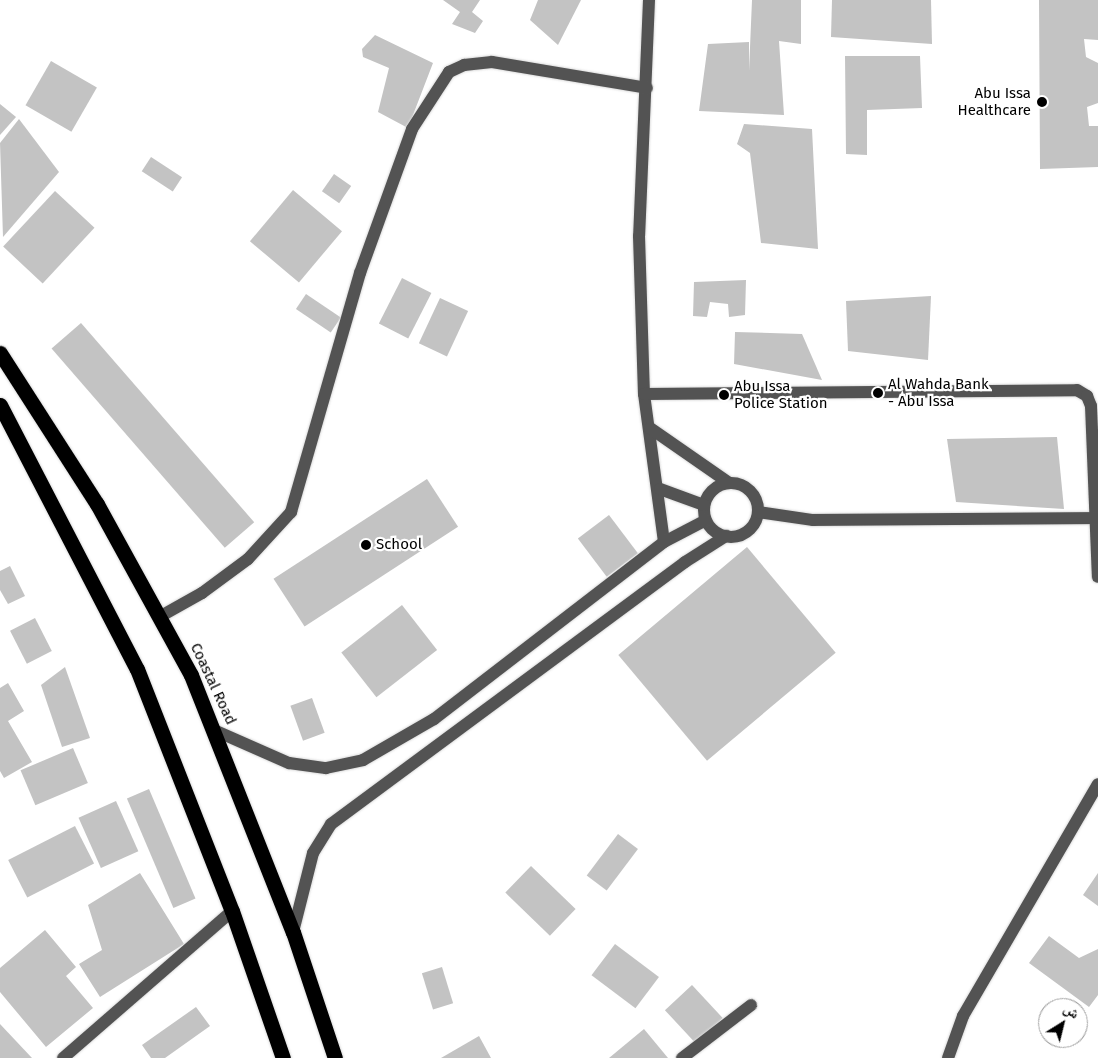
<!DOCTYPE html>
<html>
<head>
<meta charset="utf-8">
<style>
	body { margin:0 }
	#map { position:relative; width:1098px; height:1058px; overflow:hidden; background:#fff; font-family:"Fira Sans","Noto Naskh Arabic",sans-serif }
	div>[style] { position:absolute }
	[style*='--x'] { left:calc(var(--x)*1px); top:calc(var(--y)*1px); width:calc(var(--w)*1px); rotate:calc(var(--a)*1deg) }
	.building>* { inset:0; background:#c3c3c3; transform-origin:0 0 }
	.roads { filter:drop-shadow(0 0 1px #dbdbdb) drop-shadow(0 0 1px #dbdbdb) }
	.minor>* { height:12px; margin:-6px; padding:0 6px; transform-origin:6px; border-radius:6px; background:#535353 }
	.minor>.ring { margin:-6px; padding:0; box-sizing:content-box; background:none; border:12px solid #535353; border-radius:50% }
	.highway>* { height:15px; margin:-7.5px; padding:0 7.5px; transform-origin:7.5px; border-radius:7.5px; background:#000 }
	.dots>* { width:14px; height:14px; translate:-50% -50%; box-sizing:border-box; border:2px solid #fff; border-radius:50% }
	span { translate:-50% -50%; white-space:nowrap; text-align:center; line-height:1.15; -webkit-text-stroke:4.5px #fff; paint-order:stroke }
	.poi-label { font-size:15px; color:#000 }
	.right { translate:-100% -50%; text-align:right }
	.left { translate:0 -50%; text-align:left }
	.street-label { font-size:15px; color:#000 }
	.north { position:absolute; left:1038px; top:998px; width:50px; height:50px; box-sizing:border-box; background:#fff; border:1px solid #999; border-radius:50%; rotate:36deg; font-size:14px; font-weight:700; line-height:20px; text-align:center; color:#000 }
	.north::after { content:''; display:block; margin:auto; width:18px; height:22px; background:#000; clip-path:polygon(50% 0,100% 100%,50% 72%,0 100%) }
</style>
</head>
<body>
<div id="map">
	<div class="building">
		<i style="clip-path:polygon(443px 0,480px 0,472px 12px,483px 21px,475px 33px,452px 24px,460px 12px)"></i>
		<i style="clip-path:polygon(538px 0,581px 0,558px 45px,530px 20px)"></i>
		<i style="clip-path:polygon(752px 0,801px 0,801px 44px,779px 41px,784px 115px,699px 111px,708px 44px,749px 42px,749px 71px)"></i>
		<i style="clip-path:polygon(832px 0,931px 0,932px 44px,831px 37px)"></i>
		<i style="clip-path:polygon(1039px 0,1098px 0,1098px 40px,1084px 39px,1086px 57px,1098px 63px,1098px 103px,1087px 107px,1089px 126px,1098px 126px,1098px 167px,1040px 169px)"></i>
		<i style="clip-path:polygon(375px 35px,433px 63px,408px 128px,378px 112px,389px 68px,363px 57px,362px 49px)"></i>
		<i style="clip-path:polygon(845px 56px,920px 56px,922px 108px,867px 110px,867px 155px,846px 154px)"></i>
		<i style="left:51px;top:61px;width:53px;height:51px;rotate:30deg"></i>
		<i style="clip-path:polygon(0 104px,16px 117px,0 135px)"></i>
		<i style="clip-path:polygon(19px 119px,59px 172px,3px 237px,0 143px)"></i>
		<i style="clip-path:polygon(744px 124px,812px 129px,818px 249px,761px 243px,750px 153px,737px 144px)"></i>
		<i style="left:151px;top:157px;width:37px;height:17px;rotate:33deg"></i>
		<i style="left:334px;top:174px;width:21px;height:21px;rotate:35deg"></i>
		<i style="left:293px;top:190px;width:64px;height:67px;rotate:40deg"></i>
		<i style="left:55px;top:191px;width:54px;height:76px;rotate:43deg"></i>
		<i style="left:402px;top:278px;width:33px;height:51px;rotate:27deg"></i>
		<i style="clip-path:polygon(746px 280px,745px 315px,729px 317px,728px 304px,710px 302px,707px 317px,693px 316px,694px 282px)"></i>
		<i style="left:306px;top:294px;width:42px;height:18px;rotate:34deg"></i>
		<i style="clip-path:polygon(931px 296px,928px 360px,848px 351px,846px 301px)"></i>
		<i style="left:440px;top:298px;width:31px;height:50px;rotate:25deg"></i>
		<i style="left:81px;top:323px;width:264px;height:39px;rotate:49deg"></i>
		<i style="clip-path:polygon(735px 332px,802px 334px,822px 380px,734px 364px)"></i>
		<i style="clip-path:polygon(1057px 437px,1064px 509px,956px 502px,947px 439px)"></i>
		<i style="left:427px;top:479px;width:57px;height:183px;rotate:57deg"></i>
		<i style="left:609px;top:515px;width:48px;height:39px;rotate:53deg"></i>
		<i style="left:747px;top:547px;width:138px;height:168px;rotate:50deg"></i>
		<i style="clip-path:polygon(10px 566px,25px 596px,8px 604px,0 590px,0 571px)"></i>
		<i style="left:402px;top:605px;width:57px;height:77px;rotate:52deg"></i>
		<i style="left:35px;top:618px;width:37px;height:28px;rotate:63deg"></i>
		<i style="clip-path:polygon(65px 667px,90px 738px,62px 747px,41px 685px)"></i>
		<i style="clip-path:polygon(8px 683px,24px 711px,8px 721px,32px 762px,4px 778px,0 771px,0 688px)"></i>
		<i style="left:312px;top:698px;width:37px;height:23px;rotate:70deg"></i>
		<i style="left:73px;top:748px;width:38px;height:57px;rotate:67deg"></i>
		<i style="left:149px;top:789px;width:119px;height:24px;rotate:67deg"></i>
		<i style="left:116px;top:801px;width:55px;height:41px;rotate:66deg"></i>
		<i style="left:75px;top:826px;width:42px;height:75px;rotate:63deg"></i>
		<i style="left:618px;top:834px;width:25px;height:52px;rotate:37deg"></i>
		<i style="left:531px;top:866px;width:62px;height:37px;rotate:44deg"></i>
		<i style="clip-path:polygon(140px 873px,184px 944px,100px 997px,79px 964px,102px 950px,88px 905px)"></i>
		<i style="clip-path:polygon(1098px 873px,1098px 906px,1083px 895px)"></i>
		<i style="clip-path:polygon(45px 930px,76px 967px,66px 976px,93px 1008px,46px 1047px,0 992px,0 968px)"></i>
		<i style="clip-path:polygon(1049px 936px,1079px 958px,1098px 949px,1098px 995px,1089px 1007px,1029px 963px)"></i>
		<i style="left:615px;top:944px;width:55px;height:39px;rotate:37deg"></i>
		<i style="left:442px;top:967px;width:38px;height:21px;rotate:73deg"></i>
		<i style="left:692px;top:985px;width:45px;height:37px;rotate:47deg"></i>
		<i style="clip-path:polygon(196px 1007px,210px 1026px,165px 1058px,151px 1058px,142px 1045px)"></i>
		<i style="clip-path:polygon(0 1024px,32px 1058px,0 1058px)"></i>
		<i style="clip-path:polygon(644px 1029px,668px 1058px,609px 1058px)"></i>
		<i style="clip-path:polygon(479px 1036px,491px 1058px,441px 1058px)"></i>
	</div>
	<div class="roads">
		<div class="minor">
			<i style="--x:649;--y:0;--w:236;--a:92.4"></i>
			<i style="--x:639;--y:236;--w:158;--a:88.2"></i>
			<i style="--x:644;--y:394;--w:149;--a:82.3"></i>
			<i style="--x:644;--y:394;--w:433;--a:-0.5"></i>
			<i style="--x:1077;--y:390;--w:12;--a:31"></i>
			<i style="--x:1087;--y:396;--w:11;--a:68"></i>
			<i style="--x:1091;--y:406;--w:171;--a:87.7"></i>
			<i style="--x:650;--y:428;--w:96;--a:34.8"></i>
			<i class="ring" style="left:704px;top:483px;width:42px;height:42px"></i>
			<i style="--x:660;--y:489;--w:47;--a:20"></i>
			<i style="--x:758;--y:512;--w:56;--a:8.3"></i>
			<i style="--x:813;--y:520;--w:285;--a:-0.4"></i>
			<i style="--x:161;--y:616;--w:47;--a:-29.3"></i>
			<i style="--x:202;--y:593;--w:57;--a:-36.5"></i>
			<i style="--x:248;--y:559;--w:64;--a:-47.5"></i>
			<i style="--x:291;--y:512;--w:249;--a:-73.9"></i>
			<i style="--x:360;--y:273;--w:153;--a:-70.1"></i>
			<i style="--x:412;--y:129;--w:68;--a:-57"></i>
			<i style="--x:449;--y:72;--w:17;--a:-25"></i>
			<i style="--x:464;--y:65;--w:28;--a:-6"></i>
			<i style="--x:492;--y:62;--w:157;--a:9.5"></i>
			<i style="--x:216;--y:731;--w:80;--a:23.7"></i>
			<i style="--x:289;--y:763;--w:37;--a:8"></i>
			<i style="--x:326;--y:768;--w:38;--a:-12"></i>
			<i style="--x:363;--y:760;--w:82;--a:-30"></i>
			<i style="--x:434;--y:719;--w:290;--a:-37.6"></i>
			<i style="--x:664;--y:542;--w:47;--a:-27.6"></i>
			<i style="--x:293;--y:932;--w:81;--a:-75.8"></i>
			<i style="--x:313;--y:853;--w:34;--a:-58"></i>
			<i style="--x:331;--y:824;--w:440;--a:-36.5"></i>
			<i style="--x:685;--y:562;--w:49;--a:-32.4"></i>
			<i style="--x:63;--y:1058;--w:224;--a:-41"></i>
			<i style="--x:682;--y:1058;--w:87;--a:-37.5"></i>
			<i style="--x:948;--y:1058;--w:45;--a:-70.3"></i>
			<i style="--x:963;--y:1016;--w:268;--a:-59.8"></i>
		</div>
		<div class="highway">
			<i style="--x:0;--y:353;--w:179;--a:57.3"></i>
			<i style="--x:97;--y:504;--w:195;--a:61.2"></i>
			<i style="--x:191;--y:675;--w:277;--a:68.4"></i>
			<i style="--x:293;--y:932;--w:133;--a:71.6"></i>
			<i style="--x:0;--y:405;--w:297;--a:62.6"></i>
			<i style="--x:137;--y:669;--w:260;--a:68.6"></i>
			<i style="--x:232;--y:911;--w:156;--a:70.9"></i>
		</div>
	</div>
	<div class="dots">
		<i style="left:1042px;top:102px;background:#000"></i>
		<i style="left:878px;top:393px;background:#000"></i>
		<i style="left:724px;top:395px;background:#000"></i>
		<i style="left:366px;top:545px;background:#000"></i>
	</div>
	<div class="poi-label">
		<span class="right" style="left:1031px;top:102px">Abu Issa<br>Healthcare</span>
		<span class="left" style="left:888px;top:393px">Al Wahda Bank<br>- Abu Issa</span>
		<span class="left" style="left:734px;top:395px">Abu Issa<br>Police Station</span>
		<span class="left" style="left:376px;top:545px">School</span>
	</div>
	<div class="street-label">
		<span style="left:213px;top:684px;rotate:65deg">Coastal Road</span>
	</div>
	<div class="north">ش</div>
</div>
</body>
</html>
